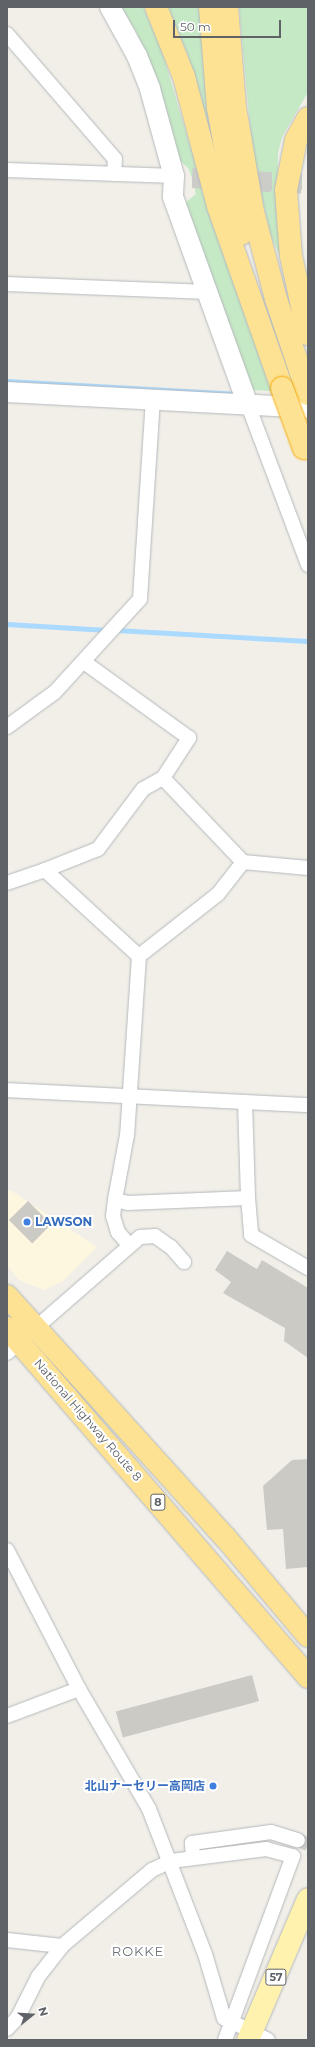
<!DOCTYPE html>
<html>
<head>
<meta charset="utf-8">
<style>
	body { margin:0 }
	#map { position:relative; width:315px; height:2047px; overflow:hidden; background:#f1efe8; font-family:Montserrat,"Noto Sans JP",sans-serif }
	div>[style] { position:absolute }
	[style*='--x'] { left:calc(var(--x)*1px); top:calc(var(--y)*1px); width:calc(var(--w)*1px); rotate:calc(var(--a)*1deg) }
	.commercial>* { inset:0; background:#fef7e0 }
	.green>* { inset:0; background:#c5e8c5 }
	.stream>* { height:4.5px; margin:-2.25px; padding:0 2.25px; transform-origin:2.25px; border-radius:2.25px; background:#aadaff }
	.building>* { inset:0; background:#cccac5; transform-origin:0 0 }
	.street-tunnel>* { height:14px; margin-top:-7px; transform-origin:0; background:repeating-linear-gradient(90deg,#ccccc8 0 14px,transparent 0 21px) }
	.secondary-tunnel>* { height:20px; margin-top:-10px; transform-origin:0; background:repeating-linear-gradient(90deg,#ccccc8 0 20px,transparent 0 30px) }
	.roads { filter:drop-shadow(0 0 1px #b5b8bc) drop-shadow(0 0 1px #b5b8bc) }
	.street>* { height:14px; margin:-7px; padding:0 7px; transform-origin:7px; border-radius:7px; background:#fff }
	.secondary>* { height:20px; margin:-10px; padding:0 10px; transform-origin:10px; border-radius:10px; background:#fff }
	.primary>* { height:22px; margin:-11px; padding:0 11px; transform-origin:11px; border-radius:11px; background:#fff2af }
	.highway>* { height:22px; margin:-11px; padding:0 11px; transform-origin:11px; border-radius:11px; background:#fde293 }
	.bridges { filter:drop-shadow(0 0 1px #f9ab00) drop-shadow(0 0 1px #f9ab00) }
	.highway-bridge>* { height:22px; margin:-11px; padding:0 11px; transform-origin:11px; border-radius:11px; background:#fde293 }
	.dots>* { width:11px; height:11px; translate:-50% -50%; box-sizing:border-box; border:2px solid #fff; border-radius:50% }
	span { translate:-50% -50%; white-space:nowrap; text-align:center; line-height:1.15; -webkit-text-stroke:4px #fff; paint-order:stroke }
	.shield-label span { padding:1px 3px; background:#fff; border:1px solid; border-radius:3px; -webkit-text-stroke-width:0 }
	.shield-label { font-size:11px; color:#5f6368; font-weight:700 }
	.shop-label { font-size:12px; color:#366cbe; font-weight:700 }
	.left { translate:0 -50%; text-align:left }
	.right { translate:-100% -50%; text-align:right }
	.street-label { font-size:12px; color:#5f6368 }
	.neighbourhood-label { font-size:13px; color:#70757a; letter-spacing:1px }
	.frame { position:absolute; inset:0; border:8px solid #5f6368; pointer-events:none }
	.north { position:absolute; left:12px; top:1995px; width:40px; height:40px; -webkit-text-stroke:3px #fff; paint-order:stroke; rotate:73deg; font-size:11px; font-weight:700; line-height:16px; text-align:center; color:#5f6368 }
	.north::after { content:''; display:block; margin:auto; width:14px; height:18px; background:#5f6368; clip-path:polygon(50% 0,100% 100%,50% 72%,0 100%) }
	.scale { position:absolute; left:173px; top:20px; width:108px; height:18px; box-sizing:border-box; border:2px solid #5f6368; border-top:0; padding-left:5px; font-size:12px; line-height:14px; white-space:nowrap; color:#5f6368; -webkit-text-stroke:3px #fff; paint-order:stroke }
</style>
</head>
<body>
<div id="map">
	<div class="commercial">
		<i style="clip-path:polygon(10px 1190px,97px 1247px,63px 1281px,44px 1290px,19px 1280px,7px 1266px,7px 1193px)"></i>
	</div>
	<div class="green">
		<i style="clip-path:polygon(120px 7px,143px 7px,162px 51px,208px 207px,272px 391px,247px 390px,185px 203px,196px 194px,192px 178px,188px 168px,175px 156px,157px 87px,136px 31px)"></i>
		<i style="clip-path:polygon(166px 7px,203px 7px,218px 136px,207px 138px,187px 53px)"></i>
		<i style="clip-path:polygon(239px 7px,308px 7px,308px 92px,282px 137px,278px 153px,277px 223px,282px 262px,270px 233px,253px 158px)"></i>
	</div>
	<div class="stream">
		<i style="--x:7;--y:381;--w:232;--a:3.2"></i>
		<i style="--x:7;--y:624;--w:100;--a:3.4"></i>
		<i style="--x:117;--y:630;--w:191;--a:3.3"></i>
	</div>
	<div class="building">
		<i style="left:28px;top:1201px;width:33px;height:27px;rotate:45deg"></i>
		<i style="clip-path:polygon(227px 1251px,257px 1269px,262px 1260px,308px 1288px,308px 1358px,284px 1341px,285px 1328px,223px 1293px,231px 1282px,215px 1270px)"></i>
		<i style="clip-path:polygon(308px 1459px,308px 1567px,286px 1569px,283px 1529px,267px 1530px,263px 1486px,292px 1460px)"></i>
		<i style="left:252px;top:1675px;width:27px;height:141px;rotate:75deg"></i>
	</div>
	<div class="street-tunnel">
		<i style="--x:298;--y:1840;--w:11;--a:22"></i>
	</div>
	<div class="secondary-tunnel">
		<i style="--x:192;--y:178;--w:116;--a:3"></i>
	</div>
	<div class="roads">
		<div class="street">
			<i style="--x:7;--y:34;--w:165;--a:49.2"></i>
			<i style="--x:115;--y:159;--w:15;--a:94"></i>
			<i style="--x:7;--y:170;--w:167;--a:2.1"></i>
			<i style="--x:7;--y:284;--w:201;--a:2.3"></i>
			<i style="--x:248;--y:405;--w:171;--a:69.4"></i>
			<i style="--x:7;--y:727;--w:59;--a:-36.1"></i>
			<i style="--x:55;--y:692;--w:126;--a:-47.6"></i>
			<i style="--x:140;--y:599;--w:199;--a:-86.3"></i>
			<i style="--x:163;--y:778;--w:116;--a:46.4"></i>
			<i style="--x:45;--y:870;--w:57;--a:-21.6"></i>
			<i style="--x:98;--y:849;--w:75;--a:-53.1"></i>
			<i style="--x:143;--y:789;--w:23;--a:-29"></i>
			<i style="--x:163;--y:778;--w:48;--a:-57"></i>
			<i style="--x:189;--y:738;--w:130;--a:-144.1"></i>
			<i style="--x:7;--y:883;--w:40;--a:-18.9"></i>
			<i style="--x:45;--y:870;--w:127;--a:42.5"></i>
			<i style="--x:139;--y:956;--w:179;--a:93.8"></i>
			<i style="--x:127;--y:1135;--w:66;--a:100.5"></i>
			<i style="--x:115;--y:1200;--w:13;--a:13"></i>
			<i style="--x:128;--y:1203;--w:120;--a:-2.4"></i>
			<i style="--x:248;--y:1198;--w:37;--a:85"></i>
			<i style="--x:251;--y:1235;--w:66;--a:30.1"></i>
			<i style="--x:139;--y:956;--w:100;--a:-38.1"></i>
			<i style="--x:218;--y:894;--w:41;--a:-52"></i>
			<i style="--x:243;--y:862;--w:65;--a:5.3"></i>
			<i style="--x:7;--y:1090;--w:301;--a:2.9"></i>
			<i style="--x:245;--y:1102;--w:96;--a:88.2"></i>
			<i style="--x:115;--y:1200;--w:16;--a:97"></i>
			<i style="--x:113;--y:1216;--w:17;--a:73"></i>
			<i style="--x:118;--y:1232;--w:17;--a:50"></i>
			<i style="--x:7;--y:1353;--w:176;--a:-41.1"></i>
			<i style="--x:140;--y:1237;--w:15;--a:-4"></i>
			<i style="--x:155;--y:1236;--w:19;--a:35"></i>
			<i style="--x:171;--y:1247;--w:20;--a:49"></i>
			<i style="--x:7;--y:1550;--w:157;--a:62.6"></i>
			<i style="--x:79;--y:1689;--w:139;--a:59.7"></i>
			<i style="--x:149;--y:1809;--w:155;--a:68.9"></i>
			<i style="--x:205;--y:1954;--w:67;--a:73.5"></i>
			<i style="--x:224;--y:2018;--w:49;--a:26.6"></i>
			<i style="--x:7;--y:1716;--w:77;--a:-20.6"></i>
			<i style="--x:193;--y:1858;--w:15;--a:-94"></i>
			<i style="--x:192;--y:1843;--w:80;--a:-7.9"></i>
			<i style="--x:271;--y:1832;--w:28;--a:17"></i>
			<i style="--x:7;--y:1940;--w:55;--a:6.2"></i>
			<i style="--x:7;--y:2029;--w:16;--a:-47"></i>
			<i style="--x:18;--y:2017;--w:45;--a:-63.4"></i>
			<i style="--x:38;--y:1977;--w:39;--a:-52"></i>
			<i style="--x:62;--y:1946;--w:118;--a:-40.2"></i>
			<i style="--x:152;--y:1870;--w:21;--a:-25"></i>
			<i style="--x:171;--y:1861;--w:96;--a:-7.2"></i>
			<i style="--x:266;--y:1849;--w:28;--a:15"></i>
			<i style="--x:293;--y:1856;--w:196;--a:110.3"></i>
		</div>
		<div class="secondary">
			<i style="--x:110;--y:7;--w:56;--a:61.1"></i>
			<i style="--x:137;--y:56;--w:35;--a:68"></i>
			<i style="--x:150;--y:89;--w:90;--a:74.6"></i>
			<i style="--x:174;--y:176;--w:21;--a:93"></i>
			<i style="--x:173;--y:197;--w:221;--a:70.2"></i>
			<i style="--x:7;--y:392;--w:301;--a:3"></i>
		</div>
		<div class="primary">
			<i style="--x:248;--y:2040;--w:153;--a:-66.9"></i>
		</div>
		<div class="highway">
			<i style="--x:156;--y:7;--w:75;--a:68.2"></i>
			<i style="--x:184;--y:77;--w:133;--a:75.2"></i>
			<i style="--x:218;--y:206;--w:193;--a:70.6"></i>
			<i style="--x:210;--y:7;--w:101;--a:85.5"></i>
			<i style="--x:218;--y:108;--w:128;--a:79.7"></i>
			<i style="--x:227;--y:7;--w:100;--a:85.4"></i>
			<i style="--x:235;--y:107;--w:107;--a:80.3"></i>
			<i style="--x:253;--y:212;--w:90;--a:75.2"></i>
			<i style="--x:276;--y:299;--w:100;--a:71.4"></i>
			<i style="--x:308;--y:118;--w:25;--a:119"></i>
			<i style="--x:296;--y:140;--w:51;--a:101.3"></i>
			<i style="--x:286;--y:190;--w:66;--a:85.7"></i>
			<i style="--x:291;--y:256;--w:80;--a:77.7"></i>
			<i style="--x:7;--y:1296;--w:325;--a:47.9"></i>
			<i style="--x:225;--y:1537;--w:129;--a:50"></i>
			<i style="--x:7;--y:1328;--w:461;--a:49.2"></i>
		</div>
	</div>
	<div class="bridges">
		<div class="highway-bridge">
			<i style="--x:282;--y:388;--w:64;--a:69.9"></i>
		</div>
	</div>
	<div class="dots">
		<i style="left:27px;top:1222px;background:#3f7fe0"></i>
		<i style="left:213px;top:1786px;background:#3f7fe0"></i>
	</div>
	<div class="shield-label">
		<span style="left:158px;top:1502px">8</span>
		<span style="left:276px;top:1977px">57</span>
	</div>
	<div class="shop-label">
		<span class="left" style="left:35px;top:1222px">LAWSON</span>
		<span class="right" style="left:205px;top:1786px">北山ナーセリー高岡店</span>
	</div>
	<div class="street-label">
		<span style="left:88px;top:1420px;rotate:49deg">National Highway Route 8</span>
	</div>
	<div class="neighbourhood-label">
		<span style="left:138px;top:1951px">ROKKE</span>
	</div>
	<div class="frame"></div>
	<div class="north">N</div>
	<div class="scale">50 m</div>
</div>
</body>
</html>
